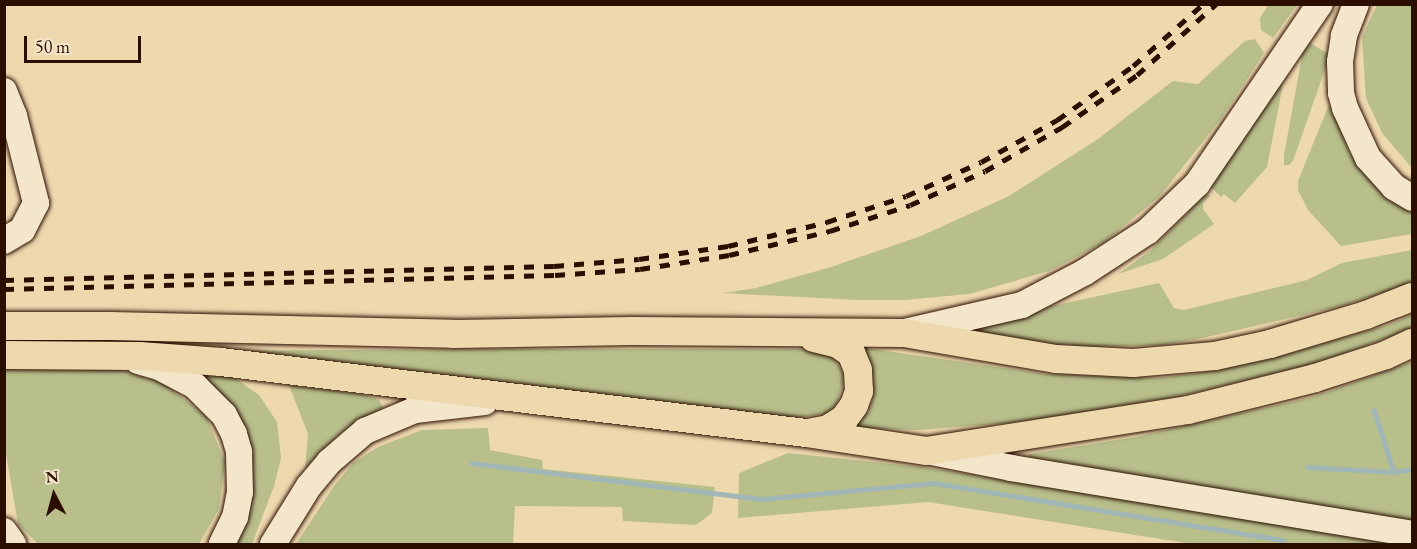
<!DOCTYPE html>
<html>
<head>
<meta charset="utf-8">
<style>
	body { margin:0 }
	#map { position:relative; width:1417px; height:549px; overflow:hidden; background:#eed8ae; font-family:"EB Garamond",serif }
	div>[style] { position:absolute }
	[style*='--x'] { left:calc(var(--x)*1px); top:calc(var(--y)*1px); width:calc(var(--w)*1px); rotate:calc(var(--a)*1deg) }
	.green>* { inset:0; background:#b8bf8b }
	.stream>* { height:4.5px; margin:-2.25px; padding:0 2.25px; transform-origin:2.25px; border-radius:2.25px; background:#a0b6b7 }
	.roads { filter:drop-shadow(0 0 2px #2c0e00) drop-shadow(0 0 2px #2c0e00) }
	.secondary>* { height:26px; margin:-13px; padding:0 13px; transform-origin:13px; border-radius:13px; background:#f4e6ca }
	.primary>* { height:28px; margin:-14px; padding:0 14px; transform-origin:14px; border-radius:14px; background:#eed8ae }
	.rail>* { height:4.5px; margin-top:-2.25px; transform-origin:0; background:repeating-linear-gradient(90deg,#2c0e00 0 10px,transparent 0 20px) }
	span { translate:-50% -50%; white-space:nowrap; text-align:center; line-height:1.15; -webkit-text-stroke:4.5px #f4e6ca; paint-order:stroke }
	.frame { position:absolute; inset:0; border:6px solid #2c0e00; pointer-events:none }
	.north { position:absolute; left:24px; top:465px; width:60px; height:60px; -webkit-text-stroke:4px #f4e6ca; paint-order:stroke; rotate:354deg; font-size:16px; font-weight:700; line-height:24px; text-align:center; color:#2c0e00 }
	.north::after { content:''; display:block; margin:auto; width:21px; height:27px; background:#2c0e00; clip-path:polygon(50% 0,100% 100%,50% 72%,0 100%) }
	.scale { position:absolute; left:24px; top:36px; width:117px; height:27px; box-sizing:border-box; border:3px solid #2c0e00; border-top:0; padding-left:8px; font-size:18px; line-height:21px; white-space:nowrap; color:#2c0e00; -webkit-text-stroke:4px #f4e6ca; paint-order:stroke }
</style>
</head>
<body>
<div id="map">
	<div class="green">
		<i style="clip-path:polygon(1269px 4px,1297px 5px,1273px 38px,1261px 30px,1260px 18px)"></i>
		<i style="clip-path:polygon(1377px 5px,1412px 5px,1412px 168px,1382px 133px,1366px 98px,1362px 37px)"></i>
		<i style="clip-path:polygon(1255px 39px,1264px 53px,1220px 120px,1160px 196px,1103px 243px,1049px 271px,969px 294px,904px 300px,858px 300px,723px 293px,756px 288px,828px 268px,921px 236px,1009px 196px,1098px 139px,1173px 81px,1198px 84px,1245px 41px)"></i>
		<i style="clip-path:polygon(1305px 40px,1330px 55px,1293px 161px,1289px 165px,1284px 165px,1284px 155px)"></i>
		<i style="clip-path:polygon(1278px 82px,1283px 84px,1267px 167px,1235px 203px,1224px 194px,1221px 197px,1209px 185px)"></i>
		<i style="clip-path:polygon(1328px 107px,1333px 108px,1349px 152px,1366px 176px,1377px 187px,1412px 209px,1412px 234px,1341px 246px,1308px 210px,1298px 190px,1298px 181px)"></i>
		<i style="clip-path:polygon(1206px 194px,1210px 196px,1203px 203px,1203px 209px,1214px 224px,1163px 259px,1118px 274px,1150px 251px)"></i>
		<i style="clip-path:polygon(1412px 250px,1412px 282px,1400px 288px,1337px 307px,1198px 339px,1162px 345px,1091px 347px,1049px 344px,977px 333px,980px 325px,1019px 313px,1159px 283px,1174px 308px,1184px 310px,1307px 280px,1342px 263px)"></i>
		<i style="clip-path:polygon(1412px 315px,1412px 329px,1362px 347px,1314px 364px,1171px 398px,1065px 416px,999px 424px,917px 430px,853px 428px,868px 412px,873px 398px,873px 389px,858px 347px,1046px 374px,1157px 378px,1193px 374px,1276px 357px,1385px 326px)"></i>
		<i style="clip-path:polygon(513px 349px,811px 349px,827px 354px,836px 361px,842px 372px,843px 383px,837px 403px,828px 413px,795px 418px,182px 351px)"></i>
		<i style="clip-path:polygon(1412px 362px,1412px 527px,1025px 460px,1029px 454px,1136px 437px,1313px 397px)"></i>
		<i style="clip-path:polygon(105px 365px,163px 383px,206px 416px,225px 462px,219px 509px,199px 544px,38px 544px,18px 524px,4px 442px,4px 366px)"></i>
		<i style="clip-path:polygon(188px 370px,235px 378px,259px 395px,277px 422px,281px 458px,274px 486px,252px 544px,229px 544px,248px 489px)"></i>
		<i style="clip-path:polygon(289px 385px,359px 394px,378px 399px,383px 407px,381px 412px,359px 421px,337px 436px,305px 469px,308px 434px)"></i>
		<i style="clip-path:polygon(488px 428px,490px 450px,542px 460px,543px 469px,715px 487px,712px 513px,696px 525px,623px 521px,622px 507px,515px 506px,513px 544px,296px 544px,334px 486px,353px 463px,378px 447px,422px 430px)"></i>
		<i style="clip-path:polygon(788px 453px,930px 468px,1400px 544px,1192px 544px,928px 502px,738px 518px,739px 473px)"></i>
	</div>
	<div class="stream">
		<i style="--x:1374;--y:410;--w:65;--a:72.1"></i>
		<i style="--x:472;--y:463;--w:291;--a:7.1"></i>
		<i style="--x:761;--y:499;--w:174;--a:-5.3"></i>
		<i style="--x:934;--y:483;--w:354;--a:9.3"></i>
		<i style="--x:1307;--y:467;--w:87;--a:3.3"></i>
		<i style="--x:1394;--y:472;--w:18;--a:-9"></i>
	</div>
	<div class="roads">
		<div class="secondary">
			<i style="--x:1356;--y:4;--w:34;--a:111"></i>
			<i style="--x:1344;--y:36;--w:26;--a:99"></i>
			<i style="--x:1340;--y:62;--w:31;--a:88"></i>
			<i style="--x:1341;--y:93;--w:16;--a:75"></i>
			<i style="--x:1345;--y:108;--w:55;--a:65.3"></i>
			<i style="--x:1368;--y:158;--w:39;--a:48"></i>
			<i style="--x:1394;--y:187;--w:21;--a:31"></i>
			<i style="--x:4;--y:91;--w:27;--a:68"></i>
			<i style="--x:14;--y:116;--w:90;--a:75.8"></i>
			<i style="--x:36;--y:203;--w:30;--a:117"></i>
			<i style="--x:22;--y:230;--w:21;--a:149"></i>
			<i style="--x:905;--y:332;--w:120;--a:-13"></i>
			<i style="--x:1022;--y:305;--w:71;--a:-27.6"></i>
			<i style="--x:1085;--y:272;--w:75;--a:-33.1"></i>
			<i style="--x:1148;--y:231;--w:68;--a:-43.8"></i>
			<i style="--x:1197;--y:184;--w:218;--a:-55.7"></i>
			<i style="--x:138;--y:361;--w:22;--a:16"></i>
			<i style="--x:159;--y:367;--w:41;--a:27.8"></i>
			<i style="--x:195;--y:386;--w:41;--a:45"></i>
			<i style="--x:224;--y:415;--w:21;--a:62"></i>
			<i style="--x:234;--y:434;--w:19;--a:74"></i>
			<i style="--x:239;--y:452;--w:40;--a:88.6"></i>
			<i style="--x:240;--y:492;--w:25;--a:101"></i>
			<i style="--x:235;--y:517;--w:30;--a:116"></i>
			<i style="--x:932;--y:452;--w:81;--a:11.4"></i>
			<i style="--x:1011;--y:468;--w:406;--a:9.3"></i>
			<i style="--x:4;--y:531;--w:16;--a:55"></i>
			<i style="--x:273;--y:544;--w:68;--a:-58.2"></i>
			<i style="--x:309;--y:486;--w:31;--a:-50"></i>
			<i style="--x:329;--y:462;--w:48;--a:-40.7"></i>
			<i style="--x:365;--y:431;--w:54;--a:-22.8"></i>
			<i style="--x:415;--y:410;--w:70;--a:-6.5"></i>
		</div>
		<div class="primary">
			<i style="--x:4;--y:326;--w:106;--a:0"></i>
			<i style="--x:110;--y:326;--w:343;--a:1.3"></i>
			<i style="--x:453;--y:334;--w:178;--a:-1"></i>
			<i style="--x:631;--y:331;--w:273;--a:0.4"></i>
			<i style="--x:904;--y:333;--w:154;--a:9.7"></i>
			<i style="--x:1056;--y:359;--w:77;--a:3"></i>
			<i style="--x:1133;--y:363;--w:82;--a:-4.9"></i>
			<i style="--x:1215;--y:356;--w:56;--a:-12.3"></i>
			<i style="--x:1270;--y:344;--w:100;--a:-16.8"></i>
			<i style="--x:1366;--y:315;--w:49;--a:-21.4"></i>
			<i style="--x:4;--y:355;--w:136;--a:0.4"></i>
			<i style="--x:140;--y:356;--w:81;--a:4.2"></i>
			<i style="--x:221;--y:362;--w:589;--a:6.92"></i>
			<i style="--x:806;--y:433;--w:121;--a:8.5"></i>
			<i style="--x:926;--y:451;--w:265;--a:-8.9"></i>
			<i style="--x:1188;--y:410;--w:131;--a:-14.1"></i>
			<i style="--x:1315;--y:378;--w:75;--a:-17.9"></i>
			<i style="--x:1386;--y:355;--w:29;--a:-25"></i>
			<i style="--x:808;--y:433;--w:20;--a:-11"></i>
			<i style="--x:828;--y:429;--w:19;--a:-32"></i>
			<i style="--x:844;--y:419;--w:17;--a:-54"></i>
			<i style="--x:854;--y:405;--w:15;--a:-70"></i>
			<i style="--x:859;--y:391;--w:21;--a:-93"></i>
			<i style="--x:858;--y:370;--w:18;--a:-112"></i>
			<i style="--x:851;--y:353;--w:16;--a:-145"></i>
			<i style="--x:838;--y:344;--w:25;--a:-166"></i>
		</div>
	</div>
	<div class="rail">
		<i style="--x:4;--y:280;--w:550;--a:-1.46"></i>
		<i style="--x:554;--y:266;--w:85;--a:-4.7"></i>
		<i style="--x:639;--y:259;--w:90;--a:-8.3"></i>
		<i style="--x:728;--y:246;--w:102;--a:-13.6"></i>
		<i style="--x:827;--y:222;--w:83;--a:-18.2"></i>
		<i style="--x:906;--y:196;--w:82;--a:-24.4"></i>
		<i style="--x:981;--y:162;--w:87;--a:-28.9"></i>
		<i style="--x:1057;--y:120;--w:93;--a:-35.4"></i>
		<i style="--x:1133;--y:66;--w:94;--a:-41.5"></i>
		<i style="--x:4;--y:289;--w:551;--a:-1.46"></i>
		<i style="--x:555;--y:275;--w:85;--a:-4"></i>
		<i style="--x:640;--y:269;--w:90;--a:-8.9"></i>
		<i style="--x:729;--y:255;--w:104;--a:-13.4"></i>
		<i style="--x:830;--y:231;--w:84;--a:-18"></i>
		<i style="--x:910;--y:205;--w:82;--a:-24.4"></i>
		<i style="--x:985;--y:171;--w:89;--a:-29.7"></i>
		<i style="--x:1062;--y:127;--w:91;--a:-34.7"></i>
		<i style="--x:1137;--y:75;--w:106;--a:-41.9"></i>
	</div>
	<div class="frame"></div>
	<div class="north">N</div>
	<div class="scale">50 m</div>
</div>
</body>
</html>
